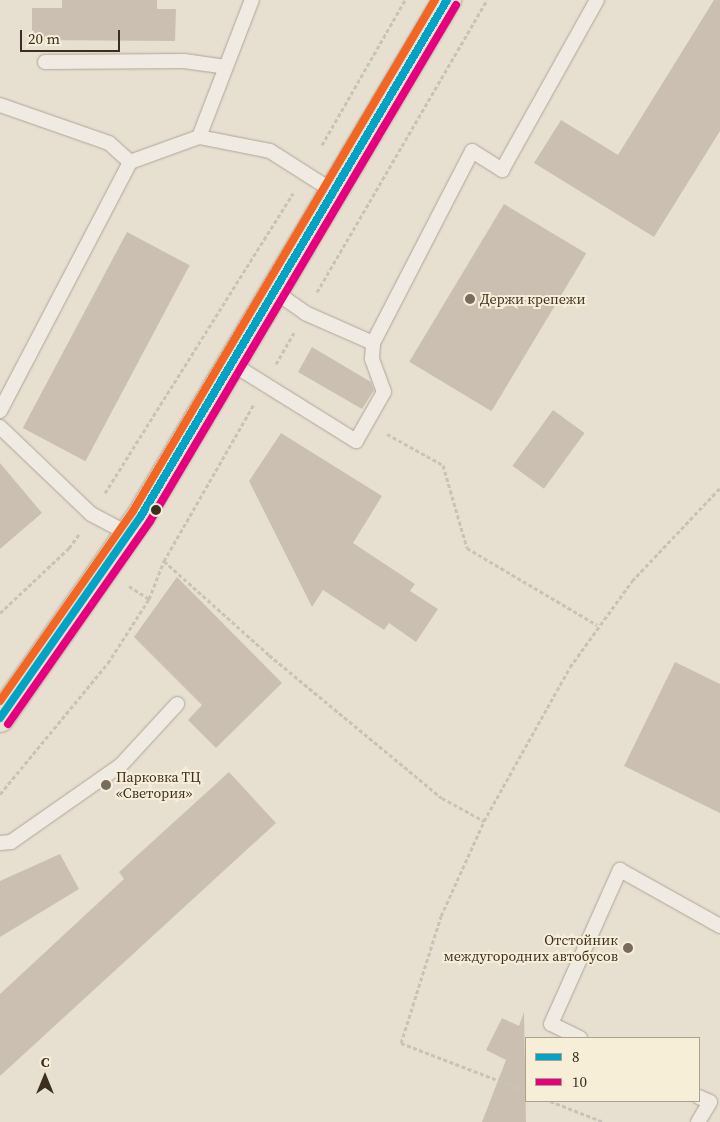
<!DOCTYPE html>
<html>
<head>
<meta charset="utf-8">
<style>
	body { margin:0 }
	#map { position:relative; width:720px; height:1122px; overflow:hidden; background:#e7e0d1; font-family:"Source Serif 4",serif }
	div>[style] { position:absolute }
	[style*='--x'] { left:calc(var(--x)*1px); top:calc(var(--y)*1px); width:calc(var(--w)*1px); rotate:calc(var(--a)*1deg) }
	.building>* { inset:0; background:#cbbfb2; transform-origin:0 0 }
	.path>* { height:3px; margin-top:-1.5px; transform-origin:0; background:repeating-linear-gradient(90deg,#c8c2b9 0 4px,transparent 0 6.5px) }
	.roads { filter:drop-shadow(0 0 1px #ada599) drop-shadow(0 0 1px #ada599) }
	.lane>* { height:14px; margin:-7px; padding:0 7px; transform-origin:7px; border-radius:7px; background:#efebe3 }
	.primary>* { height:28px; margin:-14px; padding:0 14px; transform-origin:14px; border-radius:14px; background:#e6e1d4 }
	.bus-1>* { height:8px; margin:-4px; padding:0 4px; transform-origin:4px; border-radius:4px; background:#03a3c5 }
	.bus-2>* { height:8px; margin:-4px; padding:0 4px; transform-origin:4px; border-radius:4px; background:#e5007d }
	.bus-3>* { height:8px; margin:-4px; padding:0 4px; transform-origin:4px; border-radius:4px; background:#f26522 }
	.dots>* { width:14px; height:14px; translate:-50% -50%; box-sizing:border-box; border:2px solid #f7eed8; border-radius:50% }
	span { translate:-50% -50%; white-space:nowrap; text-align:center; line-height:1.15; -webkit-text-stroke:4px #f7eed8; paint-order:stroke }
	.poi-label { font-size:14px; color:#3d2e20 }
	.left { translate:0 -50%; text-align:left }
	.right { translate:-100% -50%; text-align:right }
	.legend { position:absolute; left:525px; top:1037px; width:175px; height:65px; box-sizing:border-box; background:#f7eed8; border:1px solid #ada18e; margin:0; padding:6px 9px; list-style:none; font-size:15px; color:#3d2e20 }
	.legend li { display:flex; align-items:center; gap:10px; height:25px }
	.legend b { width:25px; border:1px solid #ada18e }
	.north { position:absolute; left:20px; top:1052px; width:50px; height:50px; -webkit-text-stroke:4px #f7eed8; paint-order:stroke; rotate:0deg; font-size:14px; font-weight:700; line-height:20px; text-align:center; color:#3d2e20 }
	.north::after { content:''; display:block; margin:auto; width:18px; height:22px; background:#3d2e20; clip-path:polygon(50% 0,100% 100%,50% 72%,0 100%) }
	.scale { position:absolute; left:20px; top:30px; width:100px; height:22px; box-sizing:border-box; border:2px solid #3d2e20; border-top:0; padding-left:6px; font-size:15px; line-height:18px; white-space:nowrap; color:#3d2e20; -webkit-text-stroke:4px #f7eed8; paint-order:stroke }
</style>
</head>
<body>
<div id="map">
	<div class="building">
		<i style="clip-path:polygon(62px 0,157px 0,157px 9px,176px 9px,175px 41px,32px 40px,32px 8px,62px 8px)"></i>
		<i style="clip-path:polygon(714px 0,720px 0,720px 131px,654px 237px,534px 163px,561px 120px,618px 155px)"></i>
		<i style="left:504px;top:204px;width:96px;height:184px;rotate:31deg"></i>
		<i style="left:127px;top:232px;width:71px;height:222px;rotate:28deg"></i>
		<i style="clip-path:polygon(312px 347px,371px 382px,374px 390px,362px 409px,298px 372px)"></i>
		<i style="left:553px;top:410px;width:39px;height:69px;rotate:36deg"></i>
		<i style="clip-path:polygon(281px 433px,382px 496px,353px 543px,415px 584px,410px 591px,438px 609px,416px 642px,389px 623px,384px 630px,323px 590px,312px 607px,249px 481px)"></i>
		<i style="clip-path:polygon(0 463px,42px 513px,0 549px)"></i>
		<i style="clip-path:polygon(177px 577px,282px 683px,216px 748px,188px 720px,202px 705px,134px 637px)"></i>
		<i style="clip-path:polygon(675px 662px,720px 684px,720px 813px,624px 766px)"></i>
		<i style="clip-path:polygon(229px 772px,276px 823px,0 1076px,0 994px,124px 879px,119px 872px)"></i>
		<i style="clip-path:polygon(60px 854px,79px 889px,0 937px,0 881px)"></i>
		<i style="clip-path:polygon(524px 1012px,526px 1122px,482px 1122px,506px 1060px,486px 1050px,502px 1018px,519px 1026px)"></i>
	</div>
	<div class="path">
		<i style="--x:322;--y:145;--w:167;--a:-60.2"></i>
		<i style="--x:317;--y:292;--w:338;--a:-59.8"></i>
		<i style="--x:276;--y:364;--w:36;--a:-60"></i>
		<i style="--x:387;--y:434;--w:64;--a:29"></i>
		<i style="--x:443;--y:465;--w:86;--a:73.9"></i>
		<i style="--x:467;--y:548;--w:151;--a:30.6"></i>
		<i style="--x:105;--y:493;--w:354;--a:-57.9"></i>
		<i style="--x:164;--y:561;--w:141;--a:41.8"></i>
		<i style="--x:269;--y:655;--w:224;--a:39.6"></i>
		<i style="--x:442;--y:798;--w:48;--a:28.7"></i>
		<i style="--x:129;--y:586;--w:24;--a:33"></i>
		<i style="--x:0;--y:613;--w:95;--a:-43.3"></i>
		<i style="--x:69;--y:548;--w:17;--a:-54"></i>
		<i style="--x:0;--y:794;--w:170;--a:-50.5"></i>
		<i style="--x:108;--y:663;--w:76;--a:-57.4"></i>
		<i style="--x:149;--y:599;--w:41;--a:-68.5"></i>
		<i style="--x:164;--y:561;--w:181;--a:-60.2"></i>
		<i style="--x:526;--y:1091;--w:134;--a:-159"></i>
		<i style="--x:401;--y:1043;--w:133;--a:-72.5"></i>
		<i style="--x:441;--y:916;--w:104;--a:-65.6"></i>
		<i style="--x:484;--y:821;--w:176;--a:-60.8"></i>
		<i style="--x:570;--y:667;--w:106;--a:-54.2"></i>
		<i style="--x:632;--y:581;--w:128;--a:-46.6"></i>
		<i style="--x:550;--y:1101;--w:58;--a:21.3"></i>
	</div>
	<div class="roads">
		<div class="lane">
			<i style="--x:45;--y:62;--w:139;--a:-0.4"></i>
			<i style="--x:184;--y:61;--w:42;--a:8.1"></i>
			<i style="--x:0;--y:105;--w:115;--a:19.2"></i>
			<i style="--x:109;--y:143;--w:28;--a:42"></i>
			<i style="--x:199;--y:137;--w:72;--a:11.2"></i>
			<i style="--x:270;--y:151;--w:78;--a:32.5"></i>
			<i style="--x:274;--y:291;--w:38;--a:35"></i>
			<i style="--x:305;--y:313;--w:74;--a:23.8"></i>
			<i style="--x:234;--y:365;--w:144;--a:31.9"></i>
			<i style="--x:356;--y:441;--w:56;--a:-60.3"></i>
			<i style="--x:384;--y:392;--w:35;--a:-110"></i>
			<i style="--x:372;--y:359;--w:16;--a:-86"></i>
			<i style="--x:373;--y:343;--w:216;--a:-62.7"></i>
			<i style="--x:472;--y:151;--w:36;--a:32"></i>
			<i style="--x:502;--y:170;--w:195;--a:-60.8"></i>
			<i style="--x:0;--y:411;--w:281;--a:-62.4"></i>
			<i style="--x:130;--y:162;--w:73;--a:-19.9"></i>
			<i style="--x:199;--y:137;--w:147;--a:-68.9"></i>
			<i style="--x:0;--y:427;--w:126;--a:43.7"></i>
			<i style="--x:91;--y:514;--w:43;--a:27.8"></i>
			<i style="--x:0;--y:843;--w:11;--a:-5"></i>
			<i style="--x:11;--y:842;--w:134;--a:-35"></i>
			<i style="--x:121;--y:765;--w:83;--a:-47.4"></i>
			<i style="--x:580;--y:1038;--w:32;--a:-154"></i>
			<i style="--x:551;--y:1024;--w:169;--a:-65.9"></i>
			<i style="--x:620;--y:870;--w:115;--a:29.2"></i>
			<i style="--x:698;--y:1122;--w:23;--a:-59"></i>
			<i style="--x:710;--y:1102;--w:12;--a:-156"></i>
		</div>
		<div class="primary">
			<i style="--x:0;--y:718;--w:246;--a:-55.1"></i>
			<i style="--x:141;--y:516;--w:600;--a:-59.33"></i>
		</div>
	</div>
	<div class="bus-1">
		<i style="--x:0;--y:718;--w:246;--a:-55.1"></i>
		<i style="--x:141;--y:516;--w:600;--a:-59.33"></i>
	</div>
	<div class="bus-2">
		<i style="--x:8;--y:724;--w:248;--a:-55"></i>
		<i style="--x:150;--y:521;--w:600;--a:-59.33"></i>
	</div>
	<div class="bus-3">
		<i style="--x:0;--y:701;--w:232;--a:-55"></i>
		<i style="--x:133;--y:511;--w:594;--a:-59.42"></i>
	</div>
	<div class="dots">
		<i style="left:470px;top:299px;background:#786c5e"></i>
		<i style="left:156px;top:510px;background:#3d2e20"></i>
		<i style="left:106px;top:785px;background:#786c5e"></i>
		<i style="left:628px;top:948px;background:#786c5e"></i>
	</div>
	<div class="poi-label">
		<span class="left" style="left:480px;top:299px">Держи крепежи</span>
		<span class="left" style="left:116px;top:785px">Парковка ТЦ<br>«Светория»</span>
		<span class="right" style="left:618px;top:948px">Отстойник<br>междугородних автобусов</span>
	</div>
	<ul class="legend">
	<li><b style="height:6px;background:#03a3c5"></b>8</li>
	<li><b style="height:6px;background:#e5007d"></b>10</li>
	</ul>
	<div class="north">С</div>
	<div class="scale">20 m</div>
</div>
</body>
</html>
